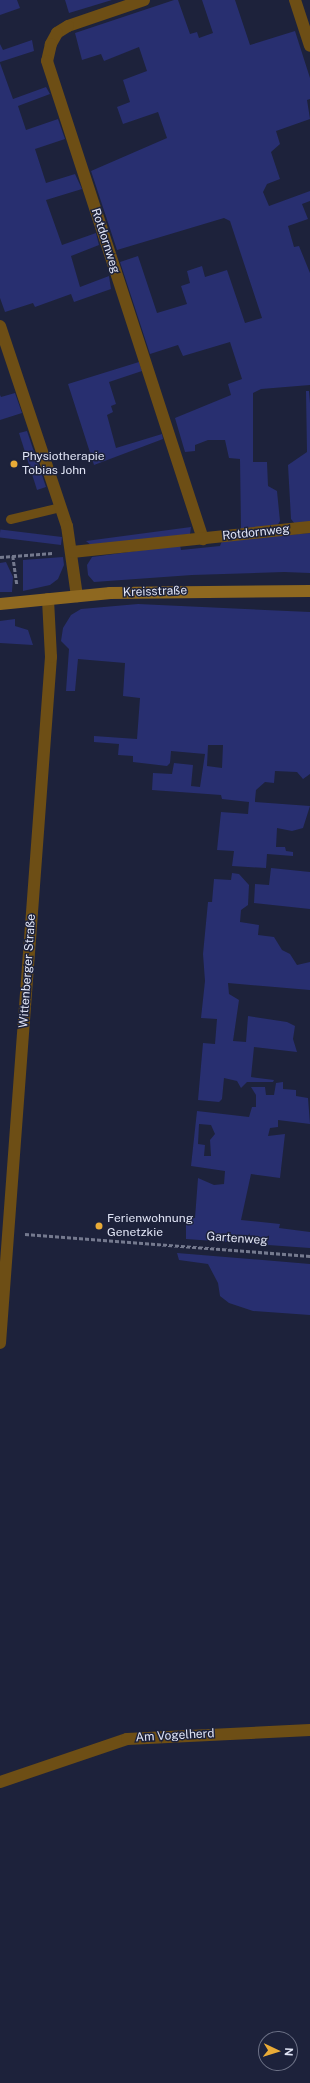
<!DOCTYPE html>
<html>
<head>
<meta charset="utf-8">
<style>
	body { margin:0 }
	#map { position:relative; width:310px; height:2083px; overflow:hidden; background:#1d223b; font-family:"Public Sans",sans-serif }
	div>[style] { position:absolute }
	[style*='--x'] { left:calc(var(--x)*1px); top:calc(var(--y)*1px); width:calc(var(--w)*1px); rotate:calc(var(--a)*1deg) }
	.green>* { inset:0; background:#282f70; transform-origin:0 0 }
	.path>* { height:2.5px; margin-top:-1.25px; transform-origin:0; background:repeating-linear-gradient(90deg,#74798e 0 4px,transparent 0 6px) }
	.lane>* { height:9px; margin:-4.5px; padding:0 4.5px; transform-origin:4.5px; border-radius:4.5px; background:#6d4e15 }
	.street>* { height:12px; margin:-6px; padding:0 6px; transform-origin:6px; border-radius:6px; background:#6d4e15 }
	.secondary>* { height:12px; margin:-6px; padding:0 6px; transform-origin:6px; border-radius:6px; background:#8e6820 }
	.dots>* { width:11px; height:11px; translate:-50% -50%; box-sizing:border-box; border:2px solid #1d223b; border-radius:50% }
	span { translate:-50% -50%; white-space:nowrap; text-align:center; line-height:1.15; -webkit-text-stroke:3px #1d223b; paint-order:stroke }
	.street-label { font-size:12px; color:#e0e4f5 }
	.poi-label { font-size:12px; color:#e0e4f5 }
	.left { translate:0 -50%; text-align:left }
	.north { position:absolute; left:258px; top:2031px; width:40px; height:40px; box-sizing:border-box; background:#1d223b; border:1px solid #6b7085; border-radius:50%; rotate:94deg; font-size:11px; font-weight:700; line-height:16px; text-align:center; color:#e0e4f5 }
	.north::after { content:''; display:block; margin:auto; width:14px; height:18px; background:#e9ab37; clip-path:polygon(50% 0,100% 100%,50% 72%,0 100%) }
</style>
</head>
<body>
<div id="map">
	<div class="green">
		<i style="clip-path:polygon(0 0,17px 0,20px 8px,0 15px)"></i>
		<i style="clip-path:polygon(65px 0,112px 0,69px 13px)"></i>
		<i style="clip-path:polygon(174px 0,178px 0,190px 34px,197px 32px,199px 38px,213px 33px,202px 0,235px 0,250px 45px,295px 31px,310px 78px,310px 99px,307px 100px,310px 119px,276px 131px,280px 144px,271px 152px,280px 179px,267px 184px,263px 192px,269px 206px,310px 191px,310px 201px,302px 204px,308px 219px,288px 226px,294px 247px,299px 246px,310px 273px,310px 385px,261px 389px,253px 393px,253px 462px,267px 462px,268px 486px,277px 491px,280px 521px,277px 526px,241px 529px,240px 459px,229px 458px,225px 440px,208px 440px,195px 445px,195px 451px,185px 452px,175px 418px,231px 395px,228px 384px,242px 379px,230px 342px,183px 356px,178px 345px,150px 354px,120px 262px,138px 256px,157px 313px,187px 304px,181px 286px,190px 283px,187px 271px,202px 266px,205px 277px,227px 270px,245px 323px,262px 318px,230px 221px,224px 218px,117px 250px,91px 171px,167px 138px,158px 112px,123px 124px,117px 107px,130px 102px,123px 80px,147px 71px,139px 47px,104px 61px,101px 54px,82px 60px,75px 33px)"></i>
		<i style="clip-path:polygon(32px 40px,34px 51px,0 62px,0 44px,3px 50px)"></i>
		<i style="clip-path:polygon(0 63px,13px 99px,46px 87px,50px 94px,18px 106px,26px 130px,58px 119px,65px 139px,35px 149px,46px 183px,75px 174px,82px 189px,46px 200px,62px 245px,96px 233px,99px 245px,71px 256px,80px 287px,109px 276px,111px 289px,74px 302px,71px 294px,35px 307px,33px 303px,5px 312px,0 298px)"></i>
		<i style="clip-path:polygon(139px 362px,142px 371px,109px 382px,116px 404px,111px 406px,113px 412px,107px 415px,116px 448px,162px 434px,163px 439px,94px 465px,68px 384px)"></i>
		<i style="clip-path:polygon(306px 391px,309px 391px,310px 403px,310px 522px,295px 524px,291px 519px,288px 465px,307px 452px)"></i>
		<i style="clip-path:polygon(15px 393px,22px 413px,0 420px,0 395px,1px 397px)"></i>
		<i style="clip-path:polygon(27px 431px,46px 487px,37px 490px,19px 433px)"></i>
		<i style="clip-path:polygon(191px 527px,190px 534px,92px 546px,86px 541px)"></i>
		<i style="clip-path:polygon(310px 533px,310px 573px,284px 572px,192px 575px,94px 582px,88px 575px,87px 565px,92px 557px,180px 545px,181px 550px,220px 546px,222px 541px)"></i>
		<i style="left:62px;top:537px;width:8px;height:62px;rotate:97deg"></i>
		<i style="clip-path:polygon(63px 557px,64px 565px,58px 579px,50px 585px,23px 591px,23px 560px)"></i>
		<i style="clip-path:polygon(6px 562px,13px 577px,12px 592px,0 592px,0 563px)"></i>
		<i style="clip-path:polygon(evenodd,138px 604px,310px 612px,310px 774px,303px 779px,297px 772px,275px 771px,274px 783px,265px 782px,256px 790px,255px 800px,255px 802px,310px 806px,303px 828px,292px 831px,277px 828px,276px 847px,285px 847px,286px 851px,293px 852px,293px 856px,267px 854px,266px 868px,232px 866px,234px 851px,217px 850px,221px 812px,248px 814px,249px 802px,222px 799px,221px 795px,152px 790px,153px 773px,172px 774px,174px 763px,193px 765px,191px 786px,200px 787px,205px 754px,171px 751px,170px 763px,167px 766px,133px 762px,133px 756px,118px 755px,119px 744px,94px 742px,94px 736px,137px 739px,140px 698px,123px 696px,125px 663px,78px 659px,75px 691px,66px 691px,69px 649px,61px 641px,63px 628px,71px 615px,81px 609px,138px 604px,208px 745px,223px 745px,222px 768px,207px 766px,208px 745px)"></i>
		<i style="clip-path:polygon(15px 619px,15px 626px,28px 630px,33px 645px,0 643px,0 621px)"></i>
		<i style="clip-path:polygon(271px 868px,310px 872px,310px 909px,254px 903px,255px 884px,269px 885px)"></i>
		<i style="clip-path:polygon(232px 873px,239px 874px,249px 885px,248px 905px,241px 910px,240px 922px,259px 925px,258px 935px,274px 937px,282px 950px,290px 954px,297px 965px,310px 962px,310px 990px,228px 983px,229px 994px,239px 1000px,233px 1041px,246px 1042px,248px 1016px,287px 1022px,295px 1026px,293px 1039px,297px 1052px,254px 1047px,251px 1077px,274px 1080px,273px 1082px,247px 1082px,241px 1088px,237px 1081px,224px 1078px,222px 1099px,219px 1102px,198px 1100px,203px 1043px,215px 1044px,217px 1019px,201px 1018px,205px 981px,203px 954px,208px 902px,212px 902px,214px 879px,231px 880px)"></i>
		<i style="clip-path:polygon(evenodd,283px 1082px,283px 1089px,296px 1090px,296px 1096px,308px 1098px,310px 1124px,278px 1120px,278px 1127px,270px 1128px,268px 1136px,285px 1134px,280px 1178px,251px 1174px,241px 1220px,280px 1224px,279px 1228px,310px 1232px,310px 1248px,186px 1239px,186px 1218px,195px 1218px,198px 1178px,214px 1185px,224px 1184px,225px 1171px,191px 1166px,197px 1111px,249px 1117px,252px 1107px,256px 1107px,256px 1095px,251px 1087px,265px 1087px,266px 1095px,274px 1095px,276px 1083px,283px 1082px,199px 1124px,211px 1125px,215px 1134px,210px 1140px,211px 1156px,204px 1156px,205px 1145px,198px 1144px,199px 1124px)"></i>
		<i style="clip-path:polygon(177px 1253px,310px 1264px,310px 1315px,253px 1311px,229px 1303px,220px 1296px,218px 1283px,208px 1264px,179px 1260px)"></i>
	</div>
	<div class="path">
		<i style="--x:13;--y:556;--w:29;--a:82"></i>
		<i style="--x:0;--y:557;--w:53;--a:-4.3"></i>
		<i style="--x:25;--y:1234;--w:286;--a:4.4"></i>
	</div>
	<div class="lane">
		<i style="--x:10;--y:519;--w:51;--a:-13.5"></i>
	</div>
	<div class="street">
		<i style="--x:144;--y:0;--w:80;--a:161.1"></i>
		<i style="--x:68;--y:26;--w:13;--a:148"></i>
		<i style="--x:57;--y:33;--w:13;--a:119"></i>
		<i style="--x:51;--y:44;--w:17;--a:103"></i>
		<i style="--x:47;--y:61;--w:503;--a:71.93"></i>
		<i style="--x:295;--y:0;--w:48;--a:71.9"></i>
		<i style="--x:0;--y:326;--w:211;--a:71.5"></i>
		<i style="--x:67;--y:526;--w:71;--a:81.9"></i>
		<i style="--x:72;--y:552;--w:239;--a:-6"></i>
		<i style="--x:0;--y:1343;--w:688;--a:-85.75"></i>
		<i style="--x:51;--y:657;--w:58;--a:-93"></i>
		<i style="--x:0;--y:1782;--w:134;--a:-18.7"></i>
		<i style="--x:127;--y:1739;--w:183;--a:-2.8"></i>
	</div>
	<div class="secondary">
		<i style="--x:0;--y:604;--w:111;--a:-5.7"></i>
		<i style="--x:110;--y:593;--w:200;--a:-0.6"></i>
	</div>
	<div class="dots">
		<i style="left:14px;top:464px;background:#e9ab37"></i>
		<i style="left:99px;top:1226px;background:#e9ab37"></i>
	</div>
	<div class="street-label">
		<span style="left:105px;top:241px;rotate:72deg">Rotdornweg</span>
		<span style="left:256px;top:533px;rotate:-6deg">Rotdornweg</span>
		<span style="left:155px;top:592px;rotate:-2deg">Kreisstraße</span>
		<span style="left:28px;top:971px;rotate:-86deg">Wittenberger Straße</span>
		<span style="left:237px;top:1239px;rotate:4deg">Gartenweg</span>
		<span style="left:175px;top:1736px;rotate:-3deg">Am Vogelherd</span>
	</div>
	<div class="poi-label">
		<span class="left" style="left:22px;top:464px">Physiotherapie<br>Tobias John</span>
		<span class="left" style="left:107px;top:1226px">Ferienwohnung<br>Genetzkie</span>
	</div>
	<div class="north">N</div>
</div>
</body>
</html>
